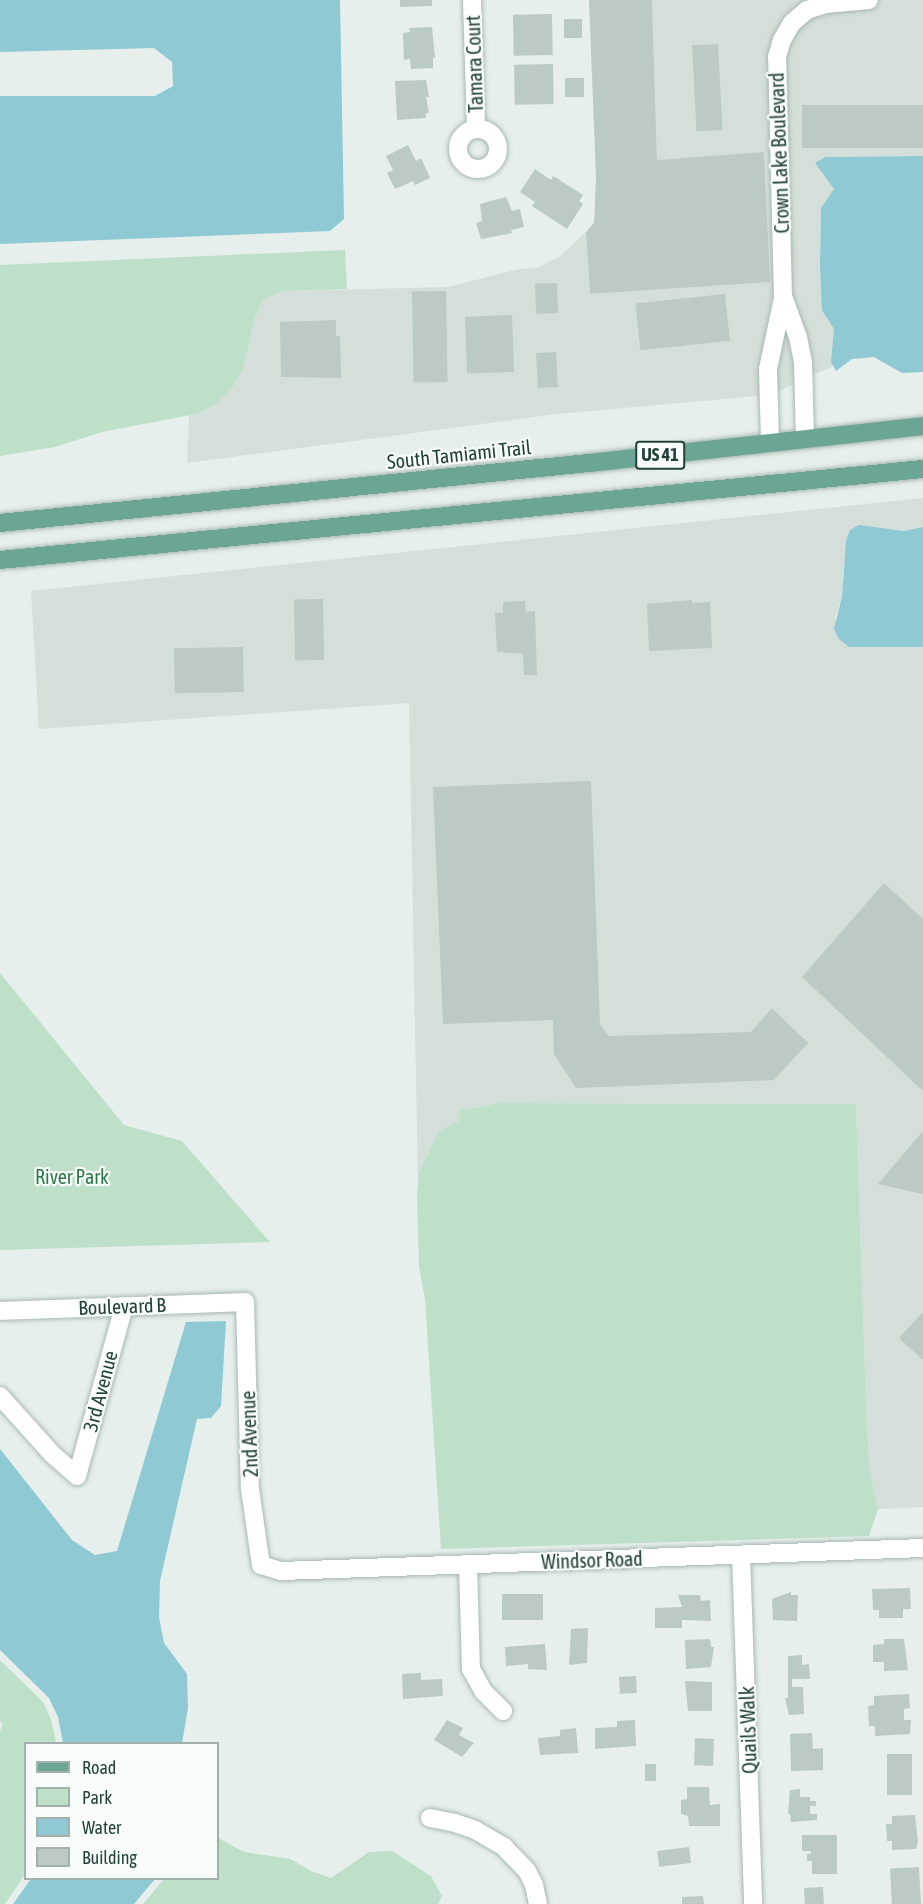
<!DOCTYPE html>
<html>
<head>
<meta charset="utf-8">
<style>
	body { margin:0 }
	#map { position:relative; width:923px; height:1904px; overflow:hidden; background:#e6efeb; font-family:"Asap Condensed",sans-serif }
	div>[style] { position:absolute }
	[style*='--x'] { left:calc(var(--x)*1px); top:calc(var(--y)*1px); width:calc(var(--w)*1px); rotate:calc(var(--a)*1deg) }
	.built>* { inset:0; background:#d4dfda }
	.green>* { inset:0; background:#bfe0c8 }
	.water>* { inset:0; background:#8ec9d4 }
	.building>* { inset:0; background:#bbcac4; transform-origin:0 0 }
	.roads { filter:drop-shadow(0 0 2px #a8b8b2) drop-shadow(0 0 2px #a8b8b2) }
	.minor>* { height:18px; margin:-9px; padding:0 9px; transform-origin:9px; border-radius:9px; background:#fff }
	.minor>.ring { margin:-9px; padding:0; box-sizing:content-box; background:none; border:18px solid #fff; border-radius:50% }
	.major>* { height:18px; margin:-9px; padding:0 9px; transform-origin:9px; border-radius:9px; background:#6aa596 }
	span { translate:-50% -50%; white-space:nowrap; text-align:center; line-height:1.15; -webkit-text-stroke:4.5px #f7fbf9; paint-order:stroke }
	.shield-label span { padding:2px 4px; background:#f7fbf9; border:2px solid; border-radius:4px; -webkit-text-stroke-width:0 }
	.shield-label { font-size:18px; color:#24423a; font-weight:700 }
	.street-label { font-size:20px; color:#24423a }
	.park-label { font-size:20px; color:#2d7a4b }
	.legend { position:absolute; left:24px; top:1742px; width:195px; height:138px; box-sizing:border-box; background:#f7fbf9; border:2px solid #a3b1ad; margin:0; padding:8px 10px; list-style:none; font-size:18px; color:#24423a }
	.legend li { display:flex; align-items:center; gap:12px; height:30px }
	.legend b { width:30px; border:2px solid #a3b1ad }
</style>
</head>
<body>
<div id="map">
	<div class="built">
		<i style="clip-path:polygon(652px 0,923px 0,923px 156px,825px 157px,821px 173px,829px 180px,834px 190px,821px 208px,820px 265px,829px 320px,834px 329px,833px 366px,770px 395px,557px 414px,187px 463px,189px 416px,216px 404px,244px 366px,254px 321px,262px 300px,282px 291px,448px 287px,515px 270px,539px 267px,559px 257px,586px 232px,590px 294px,770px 282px,764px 153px,657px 160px)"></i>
		<i style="clip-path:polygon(923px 498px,923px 527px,904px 531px,893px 529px,844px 563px,842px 596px,835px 618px,849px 647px,923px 647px,923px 1507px,878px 1509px,871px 1479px,867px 1432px,856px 1104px,498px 1103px,460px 1110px,460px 1121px,439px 1131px,419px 1172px,418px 1187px,409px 703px,39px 729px,31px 591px)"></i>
	</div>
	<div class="green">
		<i style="clip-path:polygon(345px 250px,347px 289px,282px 291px,262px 300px,254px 321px,244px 366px,233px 386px,216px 404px,196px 414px,102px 432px,55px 447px,0 456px,0 265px)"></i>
		<i style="clip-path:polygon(0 973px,124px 1125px,182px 1141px,270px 1242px,0 1250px)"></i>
		<i style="clip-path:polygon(499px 1103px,856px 1104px,867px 1432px,871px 1479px,878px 1509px,869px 1536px,441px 1549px,425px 1299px,419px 1267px,417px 1196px,419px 1172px,439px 1131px,459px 1121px,460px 1110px)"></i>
		<i style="clip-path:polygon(0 1660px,43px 1702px,51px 1719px,56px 1743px,26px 1744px,25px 1874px,5px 1904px,0 1904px,0 1731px,2px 1725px,0 1720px)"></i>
		<i style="clip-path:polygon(218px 1838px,244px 1852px,290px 1859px,311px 1871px,331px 1878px,369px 1852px,392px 1851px,431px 1876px,442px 1896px,438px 1904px,143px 1904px,164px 1879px,218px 1878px)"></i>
	</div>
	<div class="water">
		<i style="clip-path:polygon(0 0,340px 0,344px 219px,330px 231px,0 244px,0 96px,155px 96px,173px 86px,172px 62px,154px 48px,0 52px)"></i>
		<i style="clip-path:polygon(923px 156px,923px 372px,902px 373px,874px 357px,852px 359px,836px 371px,831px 362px,834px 329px,822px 310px,820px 265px,821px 208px,834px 189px,815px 163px,825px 157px)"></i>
		<i style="clip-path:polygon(859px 525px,904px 531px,923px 527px,923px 647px,849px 647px,839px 639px,834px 629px,842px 596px,846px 541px,850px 530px)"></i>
		<i style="clip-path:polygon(226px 1321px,221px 1406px,211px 1418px,197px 1419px,160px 1581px,159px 1617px,164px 1643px,187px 1674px,188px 1708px,182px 1743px,63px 1743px,58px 1717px,49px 1698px,0 1650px,0 1449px,72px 1540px,95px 1555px,117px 1551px,186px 1322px)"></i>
		<i style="clip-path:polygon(31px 1879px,31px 1878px,155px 1879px,134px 1904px,13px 1904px)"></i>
	</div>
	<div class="building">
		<i style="clip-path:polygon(400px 0,432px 0,432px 6px,400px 7px)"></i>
		<i style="clip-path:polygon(589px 0,652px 0,657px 160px,764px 152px,770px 282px,590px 294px,586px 232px,594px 223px,596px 178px)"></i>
		<i style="left:552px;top:14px;width:41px;height:39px;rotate:89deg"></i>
		<i style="left:582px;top:19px;width:19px;height:18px;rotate:90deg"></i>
		<i style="clip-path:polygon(432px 27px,435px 58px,433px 58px,433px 68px,411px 69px,410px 59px,404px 60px,403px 33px,410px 32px,409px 28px)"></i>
		<i style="left:718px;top:44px;width:86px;height:26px;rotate:87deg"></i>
		<i style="left:553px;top:64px;width:40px;height:39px;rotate:89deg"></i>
		<i style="left:565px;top:78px;width:19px;height:19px"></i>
		<i style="clip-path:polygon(426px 80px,429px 97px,426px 97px,429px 113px,426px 113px,426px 118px,397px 120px,395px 81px)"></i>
		<i style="left:923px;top:105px;width:43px;height:121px;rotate:90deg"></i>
		<i style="clip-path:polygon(408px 145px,416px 161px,421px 158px,430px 178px,415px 185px,413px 181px,395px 189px,387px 173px,393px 170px,386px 156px)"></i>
		<i style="clip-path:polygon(535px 169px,551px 180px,553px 176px,583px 195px,579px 201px,583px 204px,567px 229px,532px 206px,535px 202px,520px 192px)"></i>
		<i style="clip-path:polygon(506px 197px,512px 211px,520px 209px,524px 227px,511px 230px,512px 233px,481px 239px,476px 223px,482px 221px,480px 204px)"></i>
		<i style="left:557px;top:283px;width:30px;height:22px;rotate:88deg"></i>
		<i style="left:446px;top:291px;width:91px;height:34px;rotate:89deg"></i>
		<i style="left:725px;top:294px;width:47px;height:90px;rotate:84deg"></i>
		<i style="left:512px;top:315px;width:57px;height:47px;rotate:88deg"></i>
		<i style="clip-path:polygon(336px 320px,336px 336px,340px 336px,341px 378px,281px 377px,280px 322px)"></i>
		<i style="left:556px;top:352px;width:35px;height:20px;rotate:87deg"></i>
		<i style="left:323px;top:599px;width:61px;height:29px;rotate:89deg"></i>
		<i style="clip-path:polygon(692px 600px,692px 603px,710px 602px,712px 648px,649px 651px,647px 604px)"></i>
		<i style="clip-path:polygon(525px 601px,526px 612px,535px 611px,537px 675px,524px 675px,523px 654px,497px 652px,495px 613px,503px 613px,503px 602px)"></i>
		<i style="left:243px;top:647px;width:45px;height:69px;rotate:89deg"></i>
		<i style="clip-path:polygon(591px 781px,600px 1025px,609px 1036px,751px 1032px,772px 1008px,808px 1043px,774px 1080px,576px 1088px,554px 1054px,553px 1020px,443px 1024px,433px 787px)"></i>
		<i style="clip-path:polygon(884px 883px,923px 919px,923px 1091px,802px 977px)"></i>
		<i style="clip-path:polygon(923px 1131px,923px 1194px,878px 1184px)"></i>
		<i style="clip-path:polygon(923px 1312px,923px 1360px,899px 1338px)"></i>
		<i style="clip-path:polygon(910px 1588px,911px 1609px,903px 1609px,903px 1618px,879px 1618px,879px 1610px,873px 1610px,872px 1589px)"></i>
		<i style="clip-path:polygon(791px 1592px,791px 1595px,798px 1595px,797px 1621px,773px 1620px,772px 1599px)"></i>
		<i style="left:543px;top:1594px;width:26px;height:41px;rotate:90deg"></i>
		<i style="clip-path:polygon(678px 1595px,700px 1595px,701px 1601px,710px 1600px,711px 1621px,682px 1620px,682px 1628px,655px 1628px,655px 1608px,682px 1607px)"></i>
		<i style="clip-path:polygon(588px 1628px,587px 1663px,569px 1665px,571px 1629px)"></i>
		<i style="clip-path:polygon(710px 1639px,711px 1647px,714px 1647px,711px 1667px,686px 1669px,685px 1640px)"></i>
		<i style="clip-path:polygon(884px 1639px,904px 1639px,908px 1670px,884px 1671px,884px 1662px,873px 1662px,873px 1645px,884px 1644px)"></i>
		<i style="clip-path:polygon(545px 1644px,547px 1670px,528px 1669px,528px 1664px,506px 1666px,505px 1647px)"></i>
		<i style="clip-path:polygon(802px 1655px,802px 1665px,809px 1664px,810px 1679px,792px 1679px,792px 1687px,803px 1687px,804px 1714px,789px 1715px,785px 1698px,788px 1698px,788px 1656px)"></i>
		<i style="clip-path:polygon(421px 1673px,421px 1680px,442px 1679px,443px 1696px,403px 1699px,402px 1674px)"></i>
		<i style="left:636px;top:1676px;width:17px;height:17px;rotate:87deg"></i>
		<i style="clip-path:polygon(685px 1681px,712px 1682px,712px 1711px,688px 1711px)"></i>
		<i style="clip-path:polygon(909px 1694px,910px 1708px,904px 1709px,904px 1720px,911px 1720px,910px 1734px,875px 1736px,875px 1726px,869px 1726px,868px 1706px,874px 1705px,874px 1696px)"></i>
		<i style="clip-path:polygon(447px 1720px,463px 1728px,459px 1735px,474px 1743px,462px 1757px,434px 1740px)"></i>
		<i style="clip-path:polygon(635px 1720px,636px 1746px,595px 1749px,595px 1728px,617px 1727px,617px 1721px)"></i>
		<i style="clip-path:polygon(576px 1728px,578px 1753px,540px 1755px,538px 1738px,560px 1736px,560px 1730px)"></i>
		<i style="clip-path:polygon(812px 1733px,813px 1749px,823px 1748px,823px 1770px,791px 1771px,790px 1734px)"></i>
		<i style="left:714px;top:1739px;width:27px;height:19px;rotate:92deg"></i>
		<i style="left:887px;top:1754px;width:25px;height:41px"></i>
		<i style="left:645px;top:1764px;width:11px;height:17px"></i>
		<i style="clip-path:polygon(687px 1787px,709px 1787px,710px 1805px,720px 1804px,720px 1826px,689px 1826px,688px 1816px,681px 1814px,681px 1800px,687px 1799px)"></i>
		<i style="clip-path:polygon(800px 1789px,800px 1797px,810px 1797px,810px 1801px,816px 1801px,816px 1806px,810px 1806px,810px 1814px,817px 1814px,817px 1820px,791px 1822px,790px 1814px,788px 1814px,790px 1790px)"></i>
		<i style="clip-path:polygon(915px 1815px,918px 1842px,916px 1849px,892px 1850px,892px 1841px,887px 1841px,886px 1824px,892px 1824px,892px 1816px)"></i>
		<i style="clip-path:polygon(802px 1835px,837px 1835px,837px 1874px,812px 1874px,812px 1861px,807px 1861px,807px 1854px,811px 1854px,811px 1851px,802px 1851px)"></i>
		<i style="left:689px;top:1847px;width:16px;height:32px;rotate:83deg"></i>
		<i style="left:919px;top:1867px;width:37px;height:29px;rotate:87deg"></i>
		<i style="left:823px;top:1887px;width:17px;height:19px;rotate:87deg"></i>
		<i style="clip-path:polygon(703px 1896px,704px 1904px,682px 1904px,682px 1897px)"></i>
	</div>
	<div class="roads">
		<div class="minor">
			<i style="--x:472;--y:0;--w:129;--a:88.2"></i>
			<i class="ring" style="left:458px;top:129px;width:22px;height:22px"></i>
			<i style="--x:784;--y:299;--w:40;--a:69.8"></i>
			<i style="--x:798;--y:337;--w:25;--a:79"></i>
			<i style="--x:803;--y:362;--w:76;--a:88.5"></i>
			<i style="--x:770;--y:441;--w:72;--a:-91.6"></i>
			<i style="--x:768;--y:369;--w:73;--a:-78.1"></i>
			<i style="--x:783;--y:298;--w:241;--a:-91.4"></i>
			<i style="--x:777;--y:57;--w:18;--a:-74"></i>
			<i style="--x:782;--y:40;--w:20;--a:-60"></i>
			<i style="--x:792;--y:23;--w:20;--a:-41"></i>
			<i style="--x:807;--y:10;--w:20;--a:-18"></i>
			<i style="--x:826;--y:4;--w:43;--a:-5.3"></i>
			<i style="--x:0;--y:1311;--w:245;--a:-2.1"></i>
			<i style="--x:245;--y:1302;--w:187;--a:88.5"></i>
			<i style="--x:250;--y:1489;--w:77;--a:81.8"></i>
			<i style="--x:261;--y:1565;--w:21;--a:17"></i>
			<i style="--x:281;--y:1571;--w:642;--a:-2.05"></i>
			<i style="--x:0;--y:1396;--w:78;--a:48.1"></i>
			<i style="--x:52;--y:1454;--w:33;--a:41"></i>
			<i style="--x:77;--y:1476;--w:176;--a:-74.5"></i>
			<i style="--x:741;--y:1555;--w:349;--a:88"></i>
			<i style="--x:468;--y:1564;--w:105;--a:88.4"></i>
			<i style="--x:471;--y:1669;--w:26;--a:61"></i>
			<i style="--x:484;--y:1692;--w:27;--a:45"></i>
			<i style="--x:430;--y:1818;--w:25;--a:11"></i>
			<i style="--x:455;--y:1823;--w:21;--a:19"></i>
			<i style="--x:475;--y:1830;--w:34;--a:30"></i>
			<i style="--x:504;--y:1847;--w:33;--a:46"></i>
			<i style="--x:527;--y:1871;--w:16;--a:63"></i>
			<i style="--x:534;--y:1885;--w:19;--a:78"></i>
		</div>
		<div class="major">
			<i style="--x:0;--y:523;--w:592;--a:-5.82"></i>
			<i style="--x:589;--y:463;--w:336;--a:-6.3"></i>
			<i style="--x:0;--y:560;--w:927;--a:-5.63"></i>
		</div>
	</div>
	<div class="shield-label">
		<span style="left:660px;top:455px">US 41</span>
	</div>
	<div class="street-label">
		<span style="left:474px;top:64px;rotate:-92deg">Tamara Court</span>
		<span style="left:779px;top:153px;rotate:-92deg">Crown Lake Boulevard</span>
		<span style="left:459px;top:454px;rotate:-6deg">South Tamiami Trail</span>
		<span style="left:122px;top:1306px;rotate:-2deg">Boulevard B</span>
		<span style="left:100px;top:1391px;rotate:-75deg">3rd Avenue</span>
		<span style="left:249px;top:1434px;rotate:-92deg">2nd Avenue</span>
		<span style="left:592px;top:1560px;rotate:-2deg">Windsor Road</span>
		<span style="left:748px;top:1730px;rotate:-92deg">Quails Walk</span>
	</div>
	<div class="park-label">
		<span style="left:72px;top:1176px">River Park</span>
	</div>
	<ul class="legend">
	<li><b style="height:8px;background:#6aa596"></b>Road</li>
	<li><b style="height:16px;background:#bfe0c8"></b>Park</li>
	<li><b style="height:16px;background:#8ec9d4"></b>Water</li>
	<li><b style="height:16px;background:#bbcac4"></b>Building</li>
	</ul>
</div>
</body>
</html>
